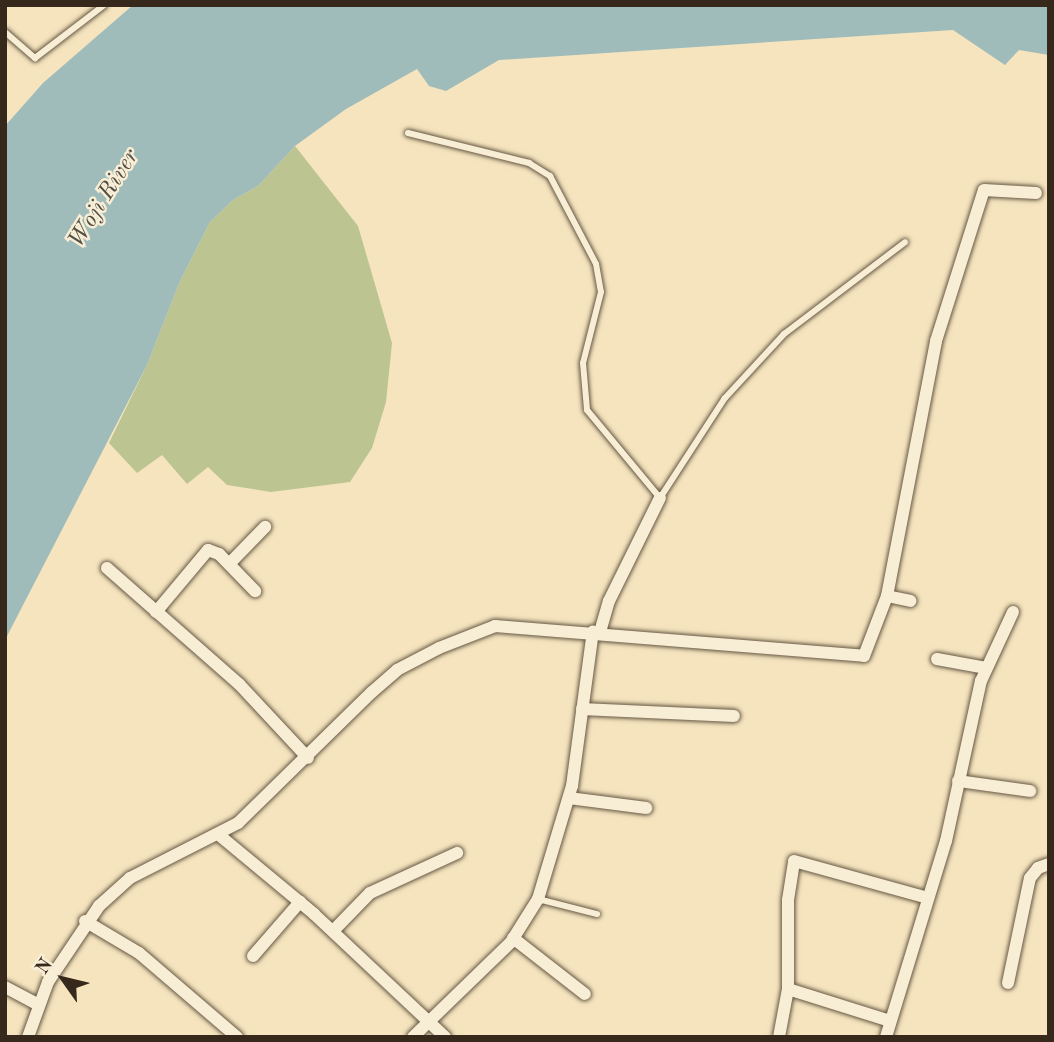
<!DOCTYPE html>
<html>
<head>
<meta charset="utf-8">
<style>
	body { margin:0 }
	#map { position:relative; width:1054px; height:1042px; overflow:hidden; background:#f5e4be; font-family:"Old Standard TT",serif }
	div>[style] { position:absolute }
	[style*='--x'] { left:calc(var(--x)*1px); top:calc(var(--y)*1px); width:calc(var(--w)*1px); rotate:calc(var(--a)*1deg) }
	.green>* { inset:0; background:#bcc491 }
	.water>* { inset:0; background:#9fbcba }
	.roads { filter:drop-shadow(0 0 2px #665844) drop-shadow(0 0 2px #665844) }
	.lane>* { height:6px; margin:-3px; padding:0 3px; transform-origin:3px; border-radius:3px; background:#f8edd5 }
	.street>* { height:12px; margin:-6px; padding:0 6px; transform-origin:6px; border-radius:6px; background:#f8edd5 }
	span { translate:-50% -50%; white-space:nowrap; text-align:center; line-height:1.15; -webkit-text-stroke:5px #f8edd5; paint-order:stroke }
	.water-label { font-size:23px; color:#504e44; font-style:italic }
	.frame { position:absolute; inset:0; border:7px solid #36291c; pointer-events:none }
	.north { position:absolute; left:28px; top:944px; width:70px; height:70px; -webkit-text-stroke:5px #f8edd5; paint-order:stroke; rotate:304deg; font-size:19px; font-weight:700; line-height:28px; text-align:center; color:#36291c }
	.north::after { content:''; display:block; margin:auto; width:24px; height:32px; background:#36291c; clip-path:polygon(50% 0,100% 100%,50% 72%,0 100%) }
</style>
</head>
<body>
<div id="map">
	<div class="green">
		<i style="clip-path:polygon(295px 146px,358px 226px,392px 343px,386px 402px,372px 448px,350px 482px,271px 492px,227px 485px,208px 467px,187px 484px,162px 455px,137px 473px,109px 443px,147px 365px,180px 281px,210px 222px,233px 200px,258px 186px)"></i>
	</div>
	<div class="water">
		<i style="clip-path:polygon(133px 5px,1049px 5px,1049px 55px,1019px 50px,1005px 65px,953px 30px,499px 60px,446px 91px,429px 86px,417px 69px,346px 109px,295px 146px,258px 186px,233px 200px,210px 222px,180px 281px,147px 365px,5px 640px,5px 126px,43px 83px)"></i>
	</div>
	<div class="roads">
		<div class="lane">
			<i style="--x:5;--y:32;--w:40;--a:41"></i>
			<i style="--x:35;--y:58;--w:87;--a:-37.5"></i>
			<i style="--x:408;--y:133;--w:125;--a:13.9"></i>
			<i style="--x:529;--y:163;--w:25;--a:32"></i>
			<i style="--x:550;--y:176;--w:99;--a:62.4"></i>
			<i style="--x:596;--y:264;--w:28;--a:80"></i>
			<i style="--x:601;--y:292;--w:73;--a:104.2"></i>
			<i style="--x:583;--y:363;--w:47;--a:85.1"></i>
			<i style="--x:587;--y:410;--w:114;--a:50.3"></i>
			<i style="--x:660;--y:498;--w:119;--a:-57"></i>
			<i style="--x:725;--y:398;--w:87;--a:-47.3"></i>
			<i style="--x:784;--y:334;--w:152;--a:-37.2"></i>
			<i style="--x:538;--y:899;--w:61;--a:14.3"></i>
		</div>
		<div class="street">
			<i style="--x:229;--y:564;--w:52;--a:-45.8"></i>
			<i style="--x:107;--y:568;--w:176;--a:41.3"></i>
			<i style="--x:239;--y:684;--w:101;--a:47"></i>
			<i style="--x:887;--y:596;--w:24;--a:12"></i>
			<i style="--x:156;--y:612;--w:81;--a:-50"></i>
			<i style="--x:208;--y:550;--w:12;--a:20"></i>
			<i style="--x:219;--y:554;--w:52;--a:45.8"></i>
			<i style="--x:600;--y:632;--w:32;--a:-74"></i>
			<i style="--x:609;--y:601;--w:115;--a:-63.7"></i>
			<i style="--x:937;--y:659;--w:50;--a:10.4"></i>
			<i style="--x:582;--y:709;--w:152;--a:2.6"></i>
			<i style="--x:958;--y:781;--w:73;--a:7.9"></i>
			<i style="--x:569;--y:798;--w:78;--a:7.4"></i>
			<i style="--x:219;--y:835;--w:124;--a:39.7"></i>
			<i style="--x:314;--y:914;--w:180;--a:43.2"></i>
			<i style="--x:85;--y:921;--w:63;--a:30.7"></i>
			<i style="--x:139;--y:953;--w:129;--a:40.6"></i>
			<i style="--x:333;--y:931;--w:53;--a:-45.8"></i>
			<i style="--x:370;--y:893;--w:96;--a:-24.7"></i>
			<i style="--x:513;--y:938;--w:91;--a:37.9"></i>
			<i style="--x:253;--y:956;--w:72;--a:-49"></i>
			<i style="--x:1008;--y:983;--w:107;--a:-78.2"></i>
			<i style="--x:1030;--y:878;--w:13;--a:-51"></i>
			<i style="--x:1038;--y:868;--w:12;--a:-20"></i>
			<i style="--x:5;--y:987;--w:36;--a:28"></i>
			<i style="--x:788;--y:989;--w:107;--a:17.4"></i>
			<i style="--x:28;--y:1037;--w:59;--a:-70"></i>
			<i style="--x:48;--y:982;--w:92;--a:-56.1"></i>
			<i style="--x:99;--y:906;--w:42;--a:-42.1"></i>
			<i style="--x:130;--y:878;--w:121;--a:-27"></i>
			<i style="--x:238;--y:823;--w:187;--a:-44.4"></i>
			<i style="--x:372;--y:692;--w:33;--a:-41"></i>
			<i style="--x:397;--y:670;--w:47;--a:-27.6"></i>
			<i style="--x:439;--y:648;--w:60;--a:-21.4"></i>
			<i style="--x:495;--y:626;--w:370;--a:4.6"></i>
			<i style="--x:864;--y:656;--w:64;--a:-69"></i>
			<i style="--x:887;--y:596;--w:260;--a:-79.1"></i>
			<i style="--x:936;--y:341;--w:158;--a:-72.4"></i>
			<i style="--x:984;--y:190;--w:52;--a:3.3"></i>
			<i style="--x:413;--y:1037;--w:136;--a:-44.1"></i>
			<i style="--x:511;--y:942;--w:51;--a:-57.9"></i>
			<i style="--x:538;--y:899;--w:118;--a:-73.3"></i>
			<i style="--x:572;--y:786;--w:156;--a:-82.3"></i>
			<i style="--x:779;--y:1037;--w:49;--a:-79.4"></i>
			<i style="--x:788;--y:989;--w:89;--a:-90"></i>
			<i style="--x:788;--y:900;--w:39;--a:-81"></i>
			<i style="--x:794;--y:861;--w:139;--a:15.4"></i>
			<i style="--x:886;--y:1037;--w:205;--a:-73"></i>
			<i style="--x:946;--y:841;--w:164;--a:-77.7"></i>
			<i style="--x:981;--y:681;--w:76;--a:-65.1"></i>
		</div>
	</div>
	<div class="water-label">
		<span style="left:104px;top:199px;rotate:-58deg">Woji River</span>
	</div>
	<div class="frame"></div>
	<div class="north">N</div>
</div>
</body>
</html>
